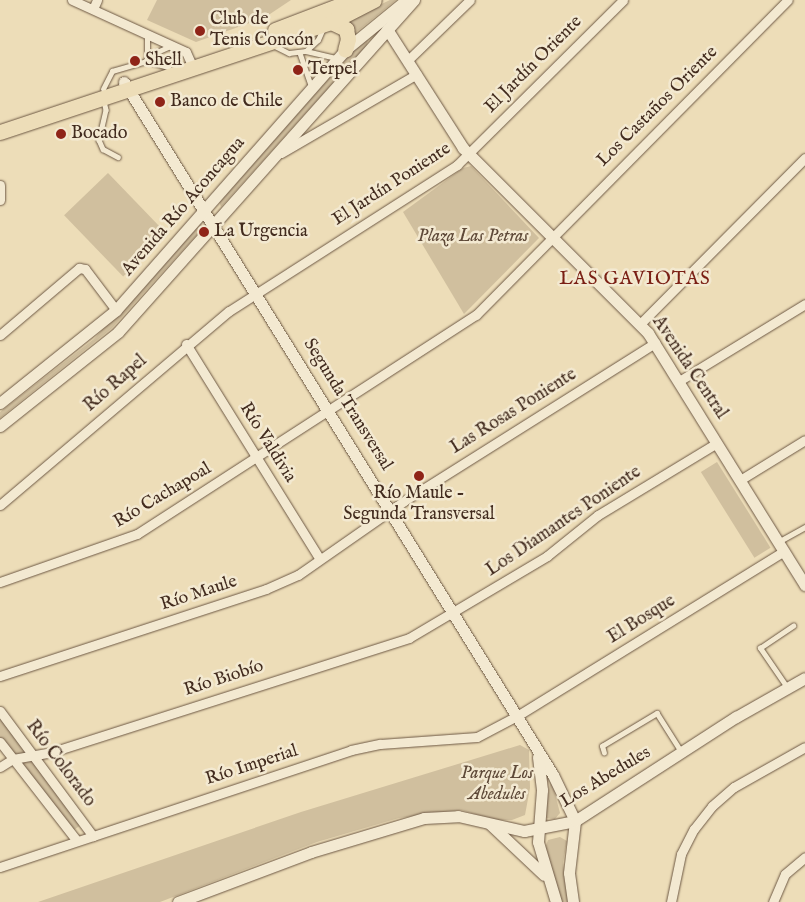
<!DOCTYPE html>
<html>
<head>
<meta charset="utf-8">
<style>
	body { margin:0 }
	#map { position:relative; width:805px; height:902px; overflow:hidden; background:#edddb8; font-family:"IM FELL English",serif }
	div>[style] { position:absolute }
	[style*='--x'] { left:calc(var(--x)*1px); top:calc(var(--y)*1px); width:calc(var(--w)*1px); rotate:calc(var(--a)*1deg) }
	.green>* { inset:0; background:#d0bf9e; transform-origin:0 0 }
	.roads { filter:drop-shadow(0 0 1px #6d5844) drop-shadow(0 0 1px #6d5844) }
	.service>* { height:4.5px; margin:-2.25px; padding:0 2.25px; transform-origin:2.25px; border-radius:2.25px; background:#f3e9d1 }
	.minor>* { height:9px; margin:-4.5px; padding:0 4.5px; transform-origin:4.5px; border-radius:4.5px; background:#f3e9d1 }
	.tertiary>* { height:11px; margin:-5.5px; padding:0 5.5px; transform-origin:5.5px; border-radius:5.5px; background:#f3e9d1 }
	.primary>* { height:15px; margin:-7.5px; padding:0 7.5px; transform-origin:7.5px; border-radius:7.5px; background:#edddb8 }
	.dots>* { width:14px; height:14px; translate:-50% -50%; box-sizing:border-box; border:2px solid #f3e9d1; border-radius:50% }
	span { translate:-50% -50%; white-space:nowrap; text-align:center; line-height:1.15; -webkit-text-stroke:5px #f3e9d1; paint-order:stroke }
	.poi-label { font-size:18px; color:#422b1e }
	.left { translate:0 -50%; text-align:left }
	.street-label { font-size:18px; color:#422b1e }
	.park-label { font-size:18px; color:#5e4938; font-style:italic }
	.neighbourhood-label { font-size:19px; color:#7a1f14; letter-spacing:1px }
</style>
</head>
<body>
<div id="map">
	<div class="green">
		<i style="clip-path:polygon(157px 0,291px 0,264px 18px,196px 42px,147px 20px)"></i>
		<i style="clip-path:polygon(390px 0,396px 0,354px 34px,347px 21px)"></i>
		<i style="clip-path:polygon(368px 38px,367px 45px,221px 207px,219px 201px,350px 50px)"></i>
		<i style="clip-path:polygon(471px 166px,539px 238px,464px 314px,403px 212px,463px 168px)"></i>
		<i style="left:108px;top:173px;width:85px;height:61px;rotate:46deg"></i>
		<i style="clip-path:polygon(200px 220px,203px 228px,112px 328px,0 418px,0 412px,94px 339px)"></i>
		<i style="left:717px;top:462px;width:101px;height:19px;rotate:58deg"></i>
		<i style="left:0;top:718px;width:134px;height:15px;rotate:53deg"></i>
		<i style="clip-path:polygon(520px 745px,529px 750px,530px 788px,525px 815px,512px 820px,496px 820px,461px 810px,399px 818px,317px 842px,160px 902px,38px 902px,301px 812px)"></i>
		<i style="clip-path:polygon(551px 779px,560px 813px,555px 819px,544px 818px)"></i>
		<i style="clip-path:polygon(560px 837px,567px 841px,563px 862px,568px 902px,562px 902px,545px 848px,548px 840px)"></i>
	</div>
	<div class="roads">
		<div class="service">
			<i style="--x:273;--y:45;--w:18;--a:27"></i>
			<i style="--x:289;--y:53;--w:17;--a:-7"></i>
			<i style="--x:306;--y:51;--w:16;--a:-43"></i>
			<i style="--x:318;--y:40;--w:13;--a:-67"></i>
			<i style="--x:306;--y:51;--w:31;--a:13"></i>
			<i style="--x:300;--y:53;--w:36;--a:71"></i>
			<i style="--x:148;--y:56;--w:24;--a:-24"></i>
			<i style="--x:147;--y:61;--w:26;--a:-90"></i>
			<i style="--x:103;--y:89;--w:20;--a:-63"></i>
			<i style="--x:112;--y:71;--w:36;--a:-16"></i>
			<i style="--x:147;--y:61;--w:22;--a:16"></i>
			<i style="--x:104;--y:101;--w:9;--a:77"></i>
			<i style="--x:106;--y:110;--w:31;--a:103"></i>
			<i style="--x:99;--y:140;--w:10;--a:66"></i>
			<i style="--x:103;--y:149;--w:17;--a:28"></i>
			<i style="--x:778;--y:542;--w:31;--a:-29"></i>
			<i style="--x:786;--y:686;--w:46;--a:-124.4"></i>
			<i style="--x:760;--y:648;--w:40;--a:-34"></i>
			<i style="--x:604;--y:753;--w:7;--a:-106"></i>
			<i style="--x:602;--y:746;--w:64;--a:-31"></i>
			<i style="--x:657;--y:713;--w:45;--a:57.7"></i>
		</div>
		<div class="minor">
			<i style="--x:72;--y:0;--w:125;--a:24.5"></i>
			<i style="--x:186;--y:52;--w:17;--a:66"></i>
			<i style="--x:93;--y:9;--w:10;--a:-66"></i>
			<i style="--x:408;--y:60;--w:86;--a:-44.1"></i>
			<i style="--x:281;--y:153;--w:157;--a:-30.2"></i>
			<i style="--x:0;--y:185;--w:15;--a:90"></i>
			<i style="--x:640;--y:324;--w:234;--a:-45.2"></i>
			<i style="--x:0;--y:335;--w:104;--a:-40.3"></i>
			<i style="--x:79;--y:268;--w:6;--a:9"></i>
			<i style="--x:85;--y:269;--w:51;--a:52.9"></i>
			<i style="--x:186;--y:344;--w:253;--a:58.1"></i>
			<i style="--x:679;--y:381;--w:148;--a:-31.4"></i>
			<i style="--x:740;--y:480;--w:76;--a:-31.6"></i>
			<i style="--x:0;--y:505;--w:300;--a:-40.3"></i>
			<i style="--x:229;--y:311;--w:271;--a:-32.6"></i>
			<i style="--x:457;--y:165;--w:234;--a:-44.8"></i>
			<i style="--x:0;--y:582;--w:145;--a:-19.3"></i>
			<i style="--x:137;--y:534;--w:404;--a:-32.9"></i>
			<i style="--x:476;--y:315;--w:443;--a:-45.3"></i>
			<i style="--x:0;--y:676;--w:280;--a:-18.1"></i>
			<i style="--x:266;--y:589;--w:35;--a:-24"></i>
			<i style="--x:298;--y:575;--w:129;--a:-34.9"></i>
			<i style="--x:404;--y:501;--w:297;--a:-32.2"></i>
			<i style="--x:0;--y:711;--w:156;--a:53.4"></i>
			<i style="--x:0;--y:742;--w:125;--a:52.1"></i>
			<i style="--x:0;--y:767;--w:15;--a:-32"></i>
			<i style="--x:13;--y:759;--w:40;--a:-10"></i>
			<i style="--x:52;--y:752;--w:375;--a:-17.7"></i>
			<i style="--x:409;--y:638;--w:161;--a:-30.7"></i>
			<i style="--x:547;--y:556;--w:65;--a:-38.8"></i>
			<i style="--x:598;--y:515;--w:139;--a:-31.2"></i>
			<i style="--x:0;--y:867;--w:370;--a:-18.4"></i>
			<i style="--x:351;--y:750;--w:30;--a:-12"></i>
			<i style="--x:380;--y:744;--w:97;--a:-4.1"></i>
			<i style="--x:477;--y:737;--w:45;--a:-27.7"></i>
			<i style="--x:517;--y:716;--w:314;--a:-31.7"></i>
			<i style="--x:671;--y:902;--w:49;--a:-78.2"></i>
			<i style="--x:681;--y:854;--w:28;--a:-63"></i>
			<i style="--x:694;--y:829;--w:29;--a:-52"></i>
			<i style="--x:712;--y:806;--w:29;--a:-41"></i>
			<i style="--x:734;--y:787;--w:81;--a:-29.4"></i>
			<i style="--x:773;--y:902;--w:30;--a:-67"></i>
			<i style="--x:785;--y:874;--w:26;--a:-40"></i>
		</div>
		<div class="tertiary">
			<i style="--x:387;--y:29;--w:141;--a:57.4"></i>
			<i style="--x:463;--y:148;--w:262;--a:45"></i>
			<i style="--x:648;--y:333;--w:297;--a:58.1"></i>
			<i style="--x:124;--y:82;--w:815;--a:58.24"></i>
			<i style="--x:553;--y:775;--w:51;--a:64.4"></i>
			<i style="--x:575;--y:821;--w:52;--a:96.6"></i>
			<i style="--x:569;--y:873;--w:29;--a:82"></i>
			<i style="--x:0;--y:403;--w:149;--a:-38.7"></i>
			<i style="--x:116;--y:310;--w:346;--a:-48.6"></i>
			<i style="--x:345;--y:50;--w:79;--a:-39.3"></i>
			<i style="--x:0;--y:426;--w:151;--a:-38.5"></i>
			<i style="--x:118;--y:332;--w:445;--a:-48.3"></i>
			<i style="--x:538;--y:757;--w:33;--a:83"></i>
			<i style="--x:542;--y:790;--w:52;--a:94.4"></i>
			<i style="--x:538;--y:842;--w:63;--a:73.3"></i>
			<i style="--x:490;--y:824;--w:74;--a:43.4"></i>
			<i style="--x:178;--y:902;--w:142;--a:-20.6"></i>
			<i style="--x:311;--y:852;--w:118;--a:-16.7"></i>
			<i style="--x:424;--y:818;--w:34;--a:-3"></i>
			<i style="--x:458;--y:816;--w:68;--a:12.8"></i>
			<i style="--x:524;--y:831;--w:52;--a:-11.1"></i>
			<i style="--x:575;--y:821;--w:192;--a:-32.9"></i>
			<i style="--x:736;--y:717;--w:79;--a:-29.5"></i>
		</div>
		<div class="primary">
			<i style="--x:331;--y:22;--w:17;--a:25"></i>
			<i style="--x:346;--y:29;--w:10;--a:79"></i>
			<i style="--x:348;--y:39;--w:11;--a:105"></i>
			<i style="--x:275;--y:30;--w:84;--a:-21"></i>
			<i style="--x:0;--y:132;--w:349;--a:-18.4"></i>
			<i style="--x:331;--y:22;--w:48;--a:-27.1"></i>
		</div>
	</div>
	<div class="dots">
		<i style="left:200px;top:31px;background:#8f2418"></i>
		<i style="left:135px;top:61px;background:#8f2418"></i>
		<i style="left:298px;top:70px;background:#8f2418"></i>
		<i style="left:160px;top:102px;background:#8f2418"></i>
		<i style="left:61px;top:134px;background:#8f2418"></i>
		<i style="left:204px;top:232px;background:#8f2418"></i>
		<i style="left:419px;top:476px;background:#8f2418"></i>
	</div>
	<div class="poi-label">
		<span class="left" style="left:210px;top:31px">Club de<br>Tenis Concón</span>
		<span class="left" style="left:145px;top:61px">Shell</span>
		<span class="left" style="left:308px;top:70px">Terpel</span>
		<span class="left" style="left:170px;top:102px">Banco de Chile</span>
		<span class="left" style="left:71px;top:134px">Bocado</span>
		<span class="left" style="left:214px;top:232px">La Urgencia</span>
		<span style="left:419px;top:505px">Río Maule -<br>Segunda Transversal</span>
	</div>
	<div class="street-label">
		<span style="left:534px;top:65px;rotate:-45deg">El Jardín Oriente</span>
		<span style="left:658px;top:107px;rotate:-45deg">Los Castaños Oriente</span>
		<span style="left:392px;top:185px;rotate:-33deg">El Jardín Poniente</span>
		<span style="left:184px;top:207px;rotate:-49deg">Avenida Río Aconcagua</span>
		<span style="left:689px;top:368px;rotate:56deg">Avenida Central</span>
		<span style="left:116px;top:384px;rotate:-41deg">Río Rapel</span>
		<span style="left:347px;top:405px;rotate:58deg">Segunda Transversal</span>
		<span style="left:514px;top:412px;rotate:-32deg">Las Rosas Poniente</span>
		<span style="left:267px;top:443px;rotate:58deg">Río Valdivia</span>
		<span style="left:163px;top:496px;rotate:-31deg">Río Cachapoal</span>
		<span style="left:564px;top:522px;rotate:-34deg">Los Diamantes Poniente</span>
		<span style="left:199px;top:594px;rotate:-18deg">Río Maule</span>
		<span style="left:642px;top:620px;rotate:-32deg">El Bosque</span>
		<span style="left:224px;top:679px;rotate:-18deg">Río Biobío</span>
		<span style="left:60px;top:764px;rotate:53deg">Río Colorado</span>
		<span style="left:252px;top:766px;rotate:-18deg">Río Imperial</span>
		<span style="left:606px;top:778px;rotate:-31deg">Los Abedules</span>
	</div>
	<div class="park-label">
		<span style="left:473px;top:237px">Plaza Las Petras</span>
		<span style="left:497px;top:785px">Parque Los<br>Abedules</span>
	</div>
	<div class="neighbourhood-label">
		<span style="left:635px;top:280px">LAS GAVIOTAS</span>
	</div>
</div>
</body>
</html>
